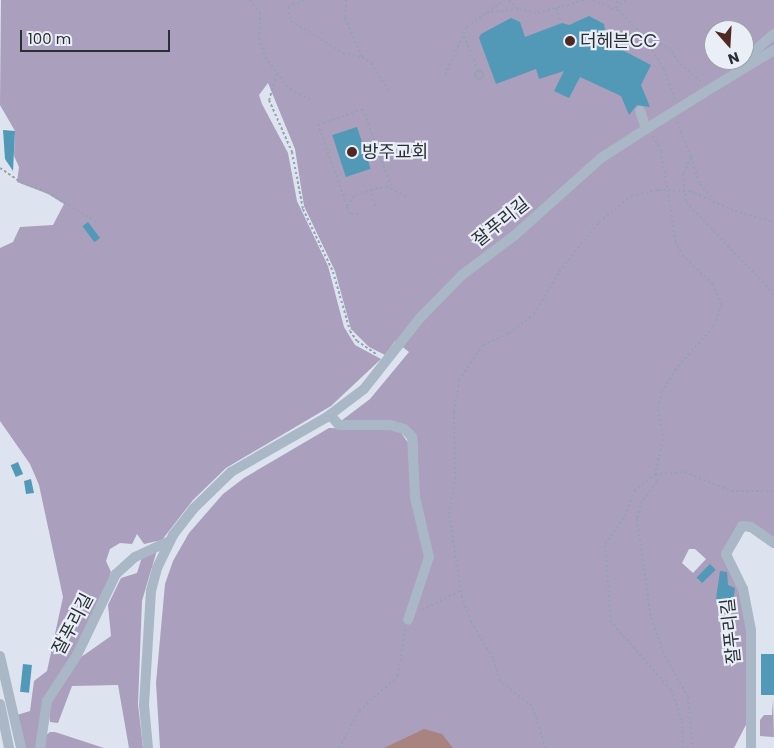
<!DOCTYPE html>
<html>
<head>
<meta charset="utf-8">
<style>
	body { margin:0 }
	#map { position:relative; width:774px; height:748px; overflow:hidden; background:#dde4ef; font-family:Poppins,"Noto Sans KR",sans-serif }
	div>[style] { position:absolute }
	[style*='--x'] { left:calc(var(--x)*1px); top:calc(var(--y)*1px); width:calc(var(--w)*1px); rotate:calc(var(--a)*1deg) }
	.green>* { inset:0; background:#aa9fbc }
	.water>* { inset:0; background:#a9837f }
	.building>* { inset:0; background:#5299b7; transform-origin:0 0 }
	.path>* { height:2px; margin-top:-1px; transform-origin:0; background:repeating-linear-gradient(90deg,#95a3b1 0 2.5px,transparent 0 5px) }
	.path>.ring { margin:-1px; padding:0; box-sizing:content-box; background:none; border:2px solid #95a3b1; border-radius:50% }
	.minor>* { height:10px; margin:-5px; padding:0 5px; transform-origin:5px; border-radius:5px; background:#aab7c6 }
	.minor-bridge>* { height:10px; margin:-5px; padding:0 5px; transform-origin:5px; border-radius:5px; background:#aab7c6 }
	.dots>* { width:14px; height:14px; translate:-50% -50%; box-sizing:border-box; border:2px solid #e9eef7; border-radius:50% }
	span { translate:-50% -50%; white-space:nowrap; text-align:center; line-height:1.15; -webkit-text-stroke:4.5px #e9eef7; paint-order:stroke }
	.poi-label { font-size:18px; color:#293034 }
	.left { translate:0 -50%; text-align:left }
	.street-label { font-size:18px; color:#293034 }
	.north { position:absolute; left:704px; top:20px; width:50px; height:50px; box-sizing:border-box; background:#e9eef7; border:1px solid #9ca2a9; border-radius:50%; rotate:161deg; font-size:14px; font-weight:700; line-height:20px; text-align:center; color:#293034 }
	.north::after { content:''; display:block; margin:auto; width:18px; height:22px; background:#502923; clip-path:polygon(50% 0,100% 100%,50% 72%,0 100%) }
	.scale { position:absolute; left:20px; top:30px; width:150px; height:22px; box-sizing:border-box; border:2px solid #293034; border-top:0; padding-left:6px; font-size:15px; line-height:18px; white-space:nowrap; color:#293034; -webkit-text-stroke:4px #e9eef7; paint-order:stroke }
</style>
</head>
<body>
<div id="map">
	<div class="green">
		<i style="clip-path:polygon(evenodd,1px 0,774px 0,774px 540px,747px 524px,724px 552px,745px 604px,751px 715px,734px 748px,160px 748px,156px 683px,165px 584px,173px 561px,189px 533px,223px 494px,244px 478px,329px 428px,399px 430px,409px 444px,412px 506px,421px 529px,429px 568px,419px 503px,417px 437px,413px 431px,394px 421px,341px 421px,370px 399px,409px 352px,395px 341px,385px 355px,369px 347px,351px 329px,335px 271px,304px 206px,295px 149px,268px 83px,259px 95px,262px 104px,288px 153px,297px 201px,328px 266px,344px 327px,355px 345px,381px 359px,331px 406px,226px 468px,193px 500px,162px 540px,144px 544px,137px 534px,132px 544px,120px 543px,110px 549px,106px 561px,111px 572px,107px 585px,74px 655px,58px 678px,37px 748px,24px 748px,17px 715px,30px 711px,34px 681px,47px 671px,63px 597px,39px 485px,30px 464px,0 421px,0 248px,13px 242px,20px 227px,53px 225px,64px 204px,48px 194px,17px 182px,19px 167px,14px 156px,15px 131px,0 105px,1px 0,714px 30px,744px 30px,744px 60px,714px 60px,714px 30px,1px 0,689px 549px,695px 549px,706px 559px,693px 573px,682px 563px,689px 549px)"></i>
		<i style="clip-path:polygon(157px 550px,142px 601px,138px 704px,143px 748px,129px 748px,118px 685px,72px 686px,58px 723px,50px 722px,48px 703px,77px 660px,111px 636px,108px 605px,121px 578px,137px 573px,142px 557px)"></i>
		<i style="clip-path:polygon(773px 699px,774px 737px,760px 736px,760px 720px,764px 715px,772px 715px)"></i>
		<i style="clip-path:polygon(50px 732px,55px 732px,104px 748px,45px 748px,46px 735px)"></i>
	</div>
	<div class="water">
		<i style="clip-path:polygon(424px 729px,442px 734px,453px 748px,384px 748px)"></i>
	</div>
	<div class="building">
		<i style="clip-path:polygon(589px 16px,604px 24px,607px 42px,651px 65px,641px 85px,650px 107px,637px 105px,629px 115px,621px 96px,580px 77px,569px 98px,554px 91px,564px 71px,539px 79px,536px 69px,496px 84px,479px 38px,481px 34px,511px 18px,520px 22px,525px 37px,562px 23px,569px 25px)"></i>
		<i style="left:357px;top:127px;width:44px;height:26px;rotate:72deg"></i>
		<i style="clip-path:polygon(3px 130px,15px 131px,13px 171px,5px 159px)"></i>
		<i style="left:88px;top:222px;width:20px;height:7px;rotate:53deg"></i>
		<i style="left:18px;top:462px;width:13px;height:8px;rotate:67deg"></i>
		<i style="clip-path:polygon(31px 479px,34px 493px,26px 494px,24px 481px)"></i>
		<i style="left:710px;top:564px;width:8px;height:19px;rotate:45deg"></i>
		<i style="clip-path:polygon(720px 571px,727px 572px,728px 585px,735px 588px,733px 601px,716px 599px)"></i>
		<i style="left:774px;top:654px;width:41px;height:13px;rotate:90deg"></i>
		<i style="left:23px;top:664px;width:9px;height:28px;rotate:6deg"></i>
	</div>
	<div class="path">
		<i style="--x:249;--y:0;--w:16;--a:47"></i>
		<i style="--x:260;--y:12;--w:26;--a:92"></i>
		<i style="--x:259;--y:38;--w:20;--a:72"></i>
		<i style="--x:265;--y:57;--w:41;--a:52"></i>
		<i style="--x:290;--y:89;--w:25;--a:27"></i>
		<i style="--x:304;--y:0;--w:17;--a:156"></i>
		<i style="--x:288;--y:7;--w:14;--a:78"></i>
		<i style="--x:291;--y:21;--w:61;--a:31.6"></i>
		<i style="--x:343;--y:53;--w:19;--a:12"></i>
		<i style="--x:362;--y:57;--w:11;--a:34"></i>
		<i style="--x:371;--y:63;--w:36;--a:58"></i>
		<i style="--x:346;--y:0;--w:18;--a:93"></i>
		<i style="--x:345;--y:18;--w:43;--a:66.4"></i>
		<i style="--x:509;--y:0;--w:13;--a:42"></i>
		<i style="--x:519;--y:9;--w:19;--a:12"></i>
		<i style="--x:538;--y:13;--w:48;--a:-15.8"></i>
		<i style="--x:593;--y:0;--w:27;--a:22"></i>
		<i style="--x:618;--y:10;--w:45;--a:45"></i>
		<i style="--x:650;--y:42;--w:20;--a:15"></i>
		<i style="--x:669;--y:47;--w:20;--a:57"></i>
		<i style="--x:680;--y:64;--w:30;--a:40"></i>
		<i style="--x:556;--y:8;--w:14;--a:73"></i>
		<i style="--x:616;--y:8;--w:13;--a:-39"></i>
		<i style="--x:616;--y:8;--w:8;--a:-76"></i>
		<i style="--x:486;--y:13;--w:33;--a:-7"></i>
		<i style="--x:464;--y:36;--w:38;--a:68"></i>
		<i style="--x:644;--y:37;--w:38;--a:58"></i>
		<i style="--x:664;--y:69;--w:32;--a:70"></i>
		<i class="ring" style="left:475px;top:71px;width:6px;height:6px"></i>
		<i style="--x:277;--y:74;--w:27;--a:107"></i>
		<i style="--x:269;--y:100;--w:57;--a:66.1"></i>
		<i style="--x:292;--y:152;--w:58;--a:79.1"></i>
		<i style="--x:303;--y:209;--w:70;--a:64.5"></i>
		<i style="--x:333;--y:272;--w:61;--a:73.9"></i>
		<i style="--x:350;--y:331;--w:12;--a:55"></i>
		<i style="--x:357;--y:341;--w:25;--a:34"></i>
		<i style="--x:445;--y:75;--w:53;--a:-65.4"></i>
		<i style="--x:467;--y:27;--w:46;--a:-36.1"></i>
		<i style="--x:677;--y:122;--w:38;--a:68"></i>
		<i style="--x:691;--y:157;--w:19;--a:115"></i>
		<i style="--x:683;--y:174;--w:28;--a:84"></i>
		<i style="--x:686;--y:202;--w:127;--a:46.3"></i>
		<i style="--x:653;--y:136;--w:17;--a:62"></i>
		<i style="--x:661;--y:151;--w:38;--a:81"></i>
		<i style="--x:691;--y:157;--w:28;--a:72"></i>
		<i style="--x:700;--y:184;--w:17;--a:50"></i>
		<i style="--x:0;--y:168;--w:25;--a:34"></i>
		<i style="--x:21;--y:182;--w:28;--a:21"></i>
		<i style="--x:47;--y:192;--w:58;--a:31"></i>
		<i style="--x:370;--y:189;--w:20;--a:72"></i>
		<i style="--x:668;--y:190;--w:51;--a:82.2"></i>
		<i style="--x:675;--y:241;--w:16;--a:63"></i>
		<i style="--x:682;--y:255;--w:42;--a:43.1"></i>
		<i style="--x:713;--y:284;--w:23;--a:67"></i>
		<i style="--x:722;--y:305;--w:24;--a:112"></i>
		<i style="--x:713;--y:327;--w:56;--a:131.4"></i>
		<i style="--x:676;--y:369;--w:26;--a:122"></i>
		<i style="--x:662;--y:391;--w:18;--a:103"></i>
		<i style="--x:658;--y:409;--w:30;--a:81"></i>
		<i style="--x:663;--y:439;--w:36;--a:103"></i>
		<i style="--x:655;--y:474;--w:8;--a:76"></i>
		<i style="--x:657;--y:482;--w:24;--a:128"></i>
		<i style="--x:642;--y:501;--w:19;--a:106"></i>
		<i style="--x:637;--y:519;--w:100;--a:82"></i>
		<i style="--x:651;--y:618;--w:40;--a:69.8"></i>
		<i style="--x:665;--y:656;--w:47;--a:60.7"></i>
		<i style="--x:688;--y:697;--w:51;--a:84.4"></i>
		<i style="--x:347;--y:206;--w:86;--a:-109.7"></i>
		<i style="--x:318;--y:125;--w:48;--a:-19.6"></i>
		<i style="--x:363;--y:109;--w:82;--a:70"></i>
		<i style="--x:358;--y:214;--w:8;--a:180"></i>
		<i style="--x:350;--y:214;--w:9;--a:-111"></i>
		<i style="--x:347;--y:206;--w:15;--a:-53"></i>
		<i style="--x:356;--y:194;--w:31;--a:-15"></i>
		<i style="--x:386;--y:186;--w:24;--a:28"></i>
		<i style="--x:422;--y:610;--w:42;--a:-26.6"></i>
		<i style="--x:339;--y:748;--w:42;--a:-61.6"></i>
		<i style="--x:359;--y:711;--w:52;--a:-41.9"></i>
		<i style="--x:398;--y:676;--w:48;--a:-81.5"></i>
		<i style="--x:546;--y:748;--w:44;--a:-108.4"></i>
		<i style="--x:532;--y:706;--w:41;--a:-142"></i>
		<i style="--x:500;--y:681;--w:24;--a:-107"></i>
		<i style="--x:493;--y:658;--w:42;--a:-121.4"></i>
		<i style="--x:471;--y:622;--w:27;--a:-110"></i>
		<i style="--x:462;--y:597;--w:84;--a:-98.9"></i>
		<i style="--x:449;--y:514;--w:36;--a:-80"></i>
		<i style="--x:455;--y:479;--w:67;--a:-90.9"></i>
		<i style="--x:454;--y:412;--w:32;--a:-81"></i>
		<i style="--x:459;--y:380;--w:42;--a:-55.6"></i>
		<i style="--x:483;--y:345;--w:29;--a:-25"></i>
		<i style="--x:509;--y:333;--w:31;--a:-37"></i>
		<i style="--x:534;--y:314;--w:49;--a:-59.2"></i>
		<i style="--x:559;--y:272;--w:64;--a:-51.3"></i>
		<i style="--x:599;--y:222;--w:41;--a:-39.1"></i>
		<i style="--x:631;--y:196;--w:28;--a:-13"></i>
		<i style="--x:658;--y:190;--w:32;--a:2"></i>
		<i style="--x:690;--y:191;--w:49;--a:24"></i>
		<i style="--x:735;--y:211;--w:41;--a:15.8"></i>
		<i style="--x:683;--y:748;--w:28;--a:-92"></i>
		<i style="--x:682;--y:720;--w:32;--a:-110"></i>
		<i style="--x:671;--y:690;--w:91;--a:-131.4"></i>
		<i style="--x:611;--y:622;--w:78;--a:-94.4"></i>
		<i style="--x:605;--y:544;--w:34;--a:-54"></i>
		<i style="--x:625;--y:516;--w:27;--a:-70"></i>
		<i style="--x:634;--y:491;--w:27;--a:-39"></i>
		<i style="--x:655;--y:474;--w:30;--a:-4"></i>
		<i style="--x:685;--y:472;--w:50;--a:22.4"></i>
		<i style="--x:731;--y:491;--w:43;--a:0"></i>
	</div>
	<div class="minor">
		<i style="--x:743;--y:61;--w:41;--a:-41.1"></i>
		<i style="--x:702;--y:94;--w:84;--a:-31.4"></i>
		<i style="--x:330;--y:415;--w:13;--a:48"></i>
		<i style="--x:339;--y:425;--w:51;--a:0"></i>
		<i style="--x:390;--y:425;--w:15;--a:16"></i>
		<i style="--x:404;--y:429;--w:11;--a:45"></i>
		<i style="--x:412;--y:437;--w:60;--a:87.1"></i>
		<i style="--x:415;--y:497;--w:62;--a:76.9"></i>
		<i style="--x:429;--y:557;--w:66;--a:108.4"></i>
		<i style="--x:0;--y:656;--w:94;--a:77.1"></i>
		<i style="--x:0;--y:704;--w:45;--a:78.4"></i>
		<i style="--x:40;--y:748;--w:48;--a:-81.5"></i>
		<i style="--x:47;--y:701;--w:55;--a:-56.9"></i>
		<i style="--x:77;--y:655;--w:90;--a:-64.3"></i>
		<i style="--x:116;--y:574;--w:25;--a:-42"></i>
		<i style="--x:135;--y:557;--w:38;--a:-25"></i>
		<i style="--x:148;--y:748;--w:43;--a:-95.3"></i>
		<i style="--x:144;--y:705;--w:114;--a:-86.5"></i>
		<i style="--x:151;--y:591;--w:24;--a:-75"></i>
		<i style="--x:157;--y:568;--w:37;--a:-64"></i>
		<i style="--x:173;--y:535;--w:33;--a:-52"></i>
		<i style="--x:193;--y:509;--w:53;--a:-44.2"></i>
		<i style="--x:231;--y:472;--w:111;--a:-29.8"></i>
		<i style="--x:327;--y:417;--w:46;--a:-37.1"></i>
		<i style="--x:364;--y:389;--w:89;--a:-51.8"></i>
		<i style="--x:419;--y:319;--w:62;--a:-45.7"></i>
		<i style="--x:462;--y:275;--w:66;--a:-37"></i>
		<i style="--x:515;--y:235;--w:115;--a:-41.8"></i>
		<i style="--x:601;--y:158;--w:54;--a:-32.8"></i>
		<i style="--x:646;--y:129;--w:19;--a:-108"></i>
		<i style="--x:751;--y:748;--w:118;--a:-90"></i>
		<i style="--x:751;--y:630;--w:42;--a:-101"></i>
		<i style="--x:743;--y:589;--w:39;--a:-116"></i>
		<i style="--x:726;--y:554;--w:32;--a:-60"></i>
		<i style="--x:742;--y:526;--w:9;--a:6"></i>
		<i style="--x:751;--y:527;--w:28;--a:35"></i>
	</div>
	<div class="minor-bridge">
		<i style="--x:646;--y:129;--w:66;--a:-32"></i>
	</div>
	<div class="dots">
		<i style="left:570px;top:41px;background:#502923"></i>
		<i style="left:352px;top:152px;background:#502923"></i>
	</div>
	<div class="poi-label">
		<span class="left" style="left:580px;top:41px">더헤븐CC</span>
		<span class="left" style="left:362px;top:152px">방주교회</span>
	</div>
	<div class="street-label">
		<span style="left:501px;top:222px;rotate:-39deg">잘푸리길</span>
		<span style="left:73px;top:624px;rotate:-62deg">잘푸리길</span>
		<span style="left:731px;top:631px;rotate:-96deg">잘푸리길</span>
	</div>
	<div class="north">N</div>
	<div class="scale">100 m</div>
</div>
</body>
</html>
